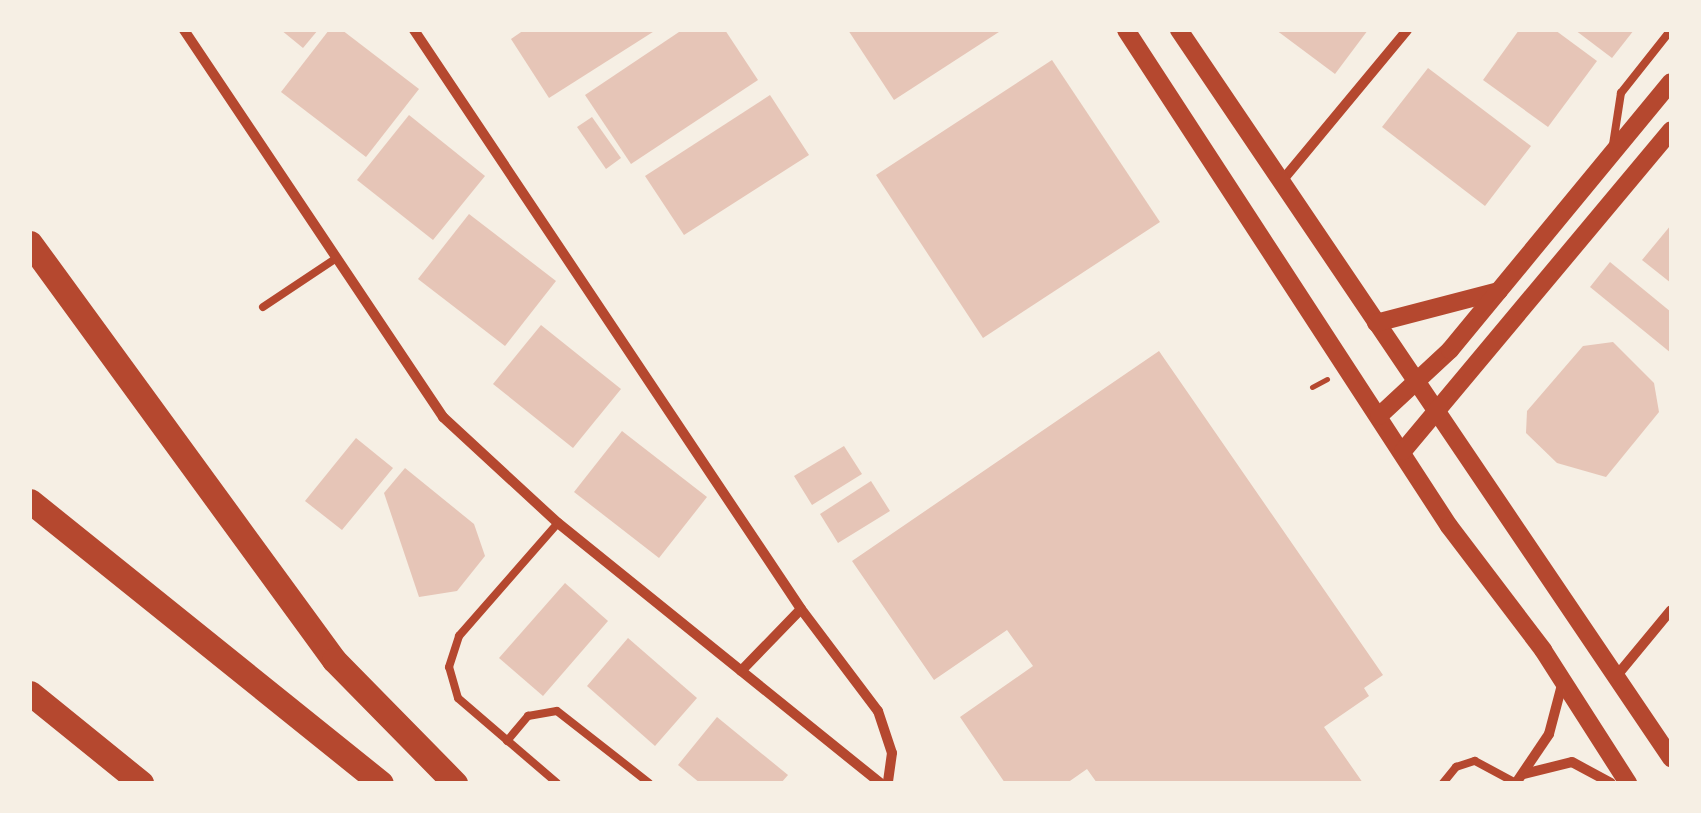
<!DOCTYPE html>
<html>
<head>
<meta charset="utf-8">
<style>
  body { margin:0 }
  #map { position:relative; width:1701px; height:813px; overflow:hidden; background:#f6efe4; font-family:"Alegreya Sans",sans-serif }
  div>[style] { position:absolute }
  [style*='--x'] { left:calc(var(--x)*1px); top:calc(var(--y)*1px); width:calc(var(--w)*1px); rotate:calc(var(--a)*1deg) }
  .building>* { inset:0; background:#e6c5b7 }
  .path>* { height:5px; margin:-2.5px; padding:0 2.5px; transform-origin:2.5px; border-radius:2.5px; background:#b5482f }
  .service>* { height:8px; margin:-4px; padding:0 4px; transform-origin:4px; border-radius:4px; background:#b5482f }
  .minor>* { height:10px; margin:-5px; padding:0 5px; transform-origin:5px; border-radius:5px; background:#b5482f }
  .tertiary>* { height:18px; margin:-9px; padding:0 9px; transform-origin:9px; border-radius:9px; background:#b5482f }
  .primary>* { height:25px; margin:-12.5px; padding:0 12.5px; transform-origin:12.5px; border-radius:12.5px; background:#b5482f }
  span { translate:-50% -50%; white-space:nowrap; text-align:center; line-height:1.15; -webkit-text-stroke:10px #f6efe4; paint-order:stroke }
  .frame { position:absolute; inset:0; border:32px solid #f6efe4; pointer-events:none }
</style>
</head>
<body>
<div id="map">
  <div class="building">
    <i style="clip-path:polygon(281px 30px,318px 30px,303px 48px)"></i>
    <i style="clip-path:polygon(329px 30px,342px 30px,419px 89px,366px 157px,281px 92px)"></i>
    <i style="clip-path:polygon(524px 30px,656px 30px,549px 98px,511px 39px)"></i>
    <i style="clip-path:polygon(682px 30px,725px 30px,758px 80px,631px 164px,585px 95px)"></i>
    <i style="clip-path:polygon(848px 30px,1002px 30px,894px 100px)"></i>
    <i style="clip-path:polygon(1276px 30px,1368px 30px,1335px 74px)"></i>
    <i style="clip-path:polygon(1519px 30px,1555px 30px,1597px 61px,1548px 127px,1483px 80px)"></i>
    <i style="clip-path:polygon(1575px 30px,1634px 30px,1612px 58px)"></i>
    <i style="clip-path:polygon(1052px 60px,1160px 222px,983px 338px,876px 175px)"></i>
    <i style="clip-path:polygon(1428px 68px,1531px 146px,1485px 206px,1382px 127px)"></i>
    <i style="clip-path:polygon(770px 95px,809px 155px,684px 235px,645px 176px)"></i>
    <i style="clip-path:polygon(409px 115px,485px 176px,433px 240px,357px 180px)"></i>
    <i style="clip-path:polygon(592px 117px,621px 158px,606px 169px,577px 127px)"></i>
    <i style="clip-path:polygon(469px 214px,556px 281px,505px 346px,418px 279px)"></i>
    <i style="clip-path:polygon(1671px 225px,1671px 283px,1642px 260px)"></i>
    <i style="clip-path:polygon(1610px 262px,1671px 312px,1671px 353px,1590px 287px)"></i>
    <i style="clip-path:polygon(541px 325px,621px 389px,573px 448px,493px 384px)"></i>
    <i style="clip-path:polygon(1613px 342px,1654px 383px,1659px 412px,1606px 477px,1557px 463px,1526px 433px,1527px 411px,1583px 346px)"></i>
    <i style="clip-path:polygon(1159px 351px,1383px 675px,1364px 688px,1369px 696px,1324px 727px,1363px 783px,1097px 783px,1087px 769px,1067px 783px,1005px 783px,960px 717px,1033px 666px,1007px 630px,934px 680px,852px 561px)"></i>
    <i style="clip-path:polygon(622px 431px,707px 497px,659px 558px,574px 492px)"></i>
    <i style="clip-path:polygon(356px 438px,393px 468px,342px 530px,305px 501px)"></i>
    <i style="clip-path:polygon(844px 446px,862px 474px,812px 505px,794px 476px)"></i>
    <i style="clip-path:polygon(405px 468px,474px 524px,485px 556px,457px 591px,419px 597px,384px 493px)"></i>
    <i style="clip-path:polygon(871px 481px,890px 511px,838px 543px,820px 514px)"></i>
    <i style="clip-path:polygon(565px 583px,608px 621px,543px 696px,499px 658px)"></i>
    <i style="clip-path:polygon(628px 638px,697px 698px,655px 746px,587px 686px)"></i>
    <i style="clip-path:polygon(717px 717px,788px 775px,781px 783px,700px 783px,678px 765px)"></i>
  </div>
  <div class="path">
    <i style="--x:1312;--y:387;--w:17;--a:-28"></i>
  </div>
  <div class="service">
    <i style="--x:1612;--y:151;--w:59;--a:-81.2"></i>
    <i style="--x:1621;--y:93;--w:80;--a:-51.6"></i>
    <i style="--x:263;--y:307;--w:87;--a:-33.7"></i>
    <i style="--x:507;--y:741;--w:33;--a:-50"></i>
    <i style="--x:528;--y:716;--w:29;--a:-10"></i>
    <i style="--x:557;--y:711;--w:117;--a:38"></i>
    <i style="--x:557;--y:783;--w:130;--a:-139.4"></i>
    <i style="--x:458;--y:698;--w:32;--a:-106"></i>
    <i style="--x:449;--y:667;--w:33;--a:-72"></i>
    <i style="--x:459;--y:636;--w:150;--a:-48.8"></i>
    <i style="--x:1443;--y:783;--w:21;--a:-51"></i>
    <i style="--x:1456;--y:767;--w:20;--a:-18"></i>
    <i style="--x:1475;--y:761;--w:47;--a:28.2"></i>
  </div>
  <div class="minor">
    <i style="--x:184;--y:30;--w:466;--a:56.2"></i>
    <i style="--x:443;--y:417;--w:156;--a:42.7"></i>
    <i style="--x:558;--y:523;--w:414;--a:38.9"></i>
    <i style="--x:414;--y:30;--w:696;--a:56.24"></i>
    <i style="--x:801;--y:609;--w:128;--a:53"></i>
    <i style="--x:878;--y:711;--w:44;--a:71.6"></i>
    <i style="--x:892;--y:753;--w:30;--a:98"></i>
    <i style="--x:1281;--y:182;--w:197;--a:-50.3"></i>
    <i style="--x:741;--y:671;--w:86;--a:-45.9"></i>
    <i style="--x:1614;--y:679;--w:89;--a:-50.4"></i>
    <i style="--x:1524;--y:774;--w:49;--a:-14"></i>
    <i style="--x:1572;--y:762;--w:44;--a:28.3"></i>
    <i style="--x:1516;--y:783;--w:59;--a:-56"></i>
    <i style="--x:1549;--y:734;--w:55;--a:-75.2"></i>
  </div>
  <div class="tertiary">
    <i style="--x:1126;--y:30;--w:592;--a:56.93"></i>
    <i style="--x:1449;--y:526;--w:156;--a:52.8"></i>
    <i style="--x:1543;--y:650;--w:158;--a:57.4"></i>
    <i style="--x:1179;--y:30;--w:879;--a:55.95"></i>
    <i style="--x:1376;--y:323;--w:127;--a:-14.6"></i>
    <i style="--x:1379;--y:416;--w:97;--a:-42.9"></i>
    <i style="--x:1450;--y:350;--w:347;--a:-50.5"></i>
    <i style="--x:1403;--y:451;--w:418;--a:-50.1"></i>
  </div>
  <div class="primary">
    <i style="--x:30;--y:243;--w:516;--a:53.91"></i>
    <i style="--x:334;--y:660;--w:173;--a:45.5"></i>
    <i style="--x:30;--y:501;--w:450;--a:38.8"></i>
    <i style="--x:30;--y:693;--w:143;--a:39"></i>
  </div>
  <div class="frame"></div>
</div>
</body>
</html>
